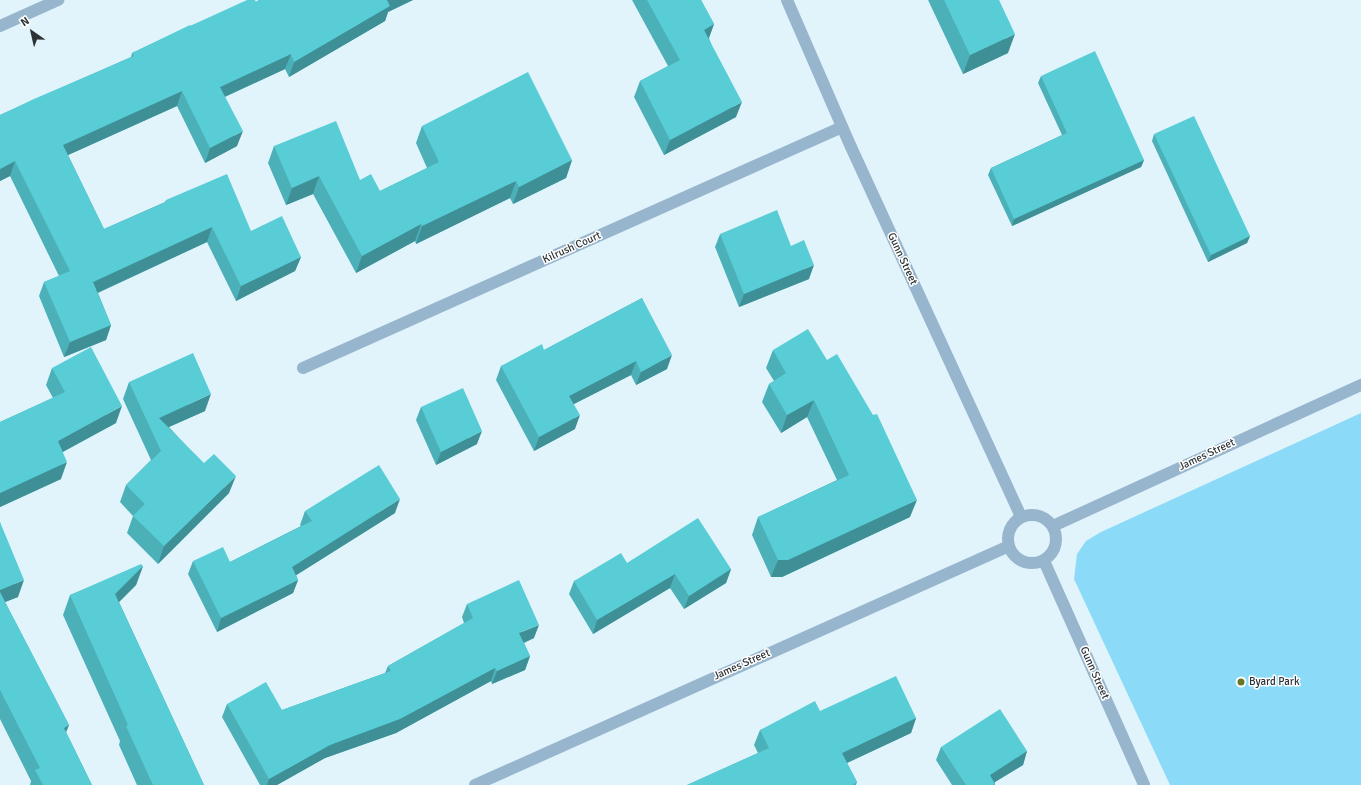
<!DOCTYPE html>
<html>
<head>
<meta charset="utf-8">
<style>
  body { margin:0 }
  #map { position:relative; width:1361px; height:785px; overflow:hidden; background:#e2f4fb; font-family:Signika,sans-serif }
  div>[style] { position:absolute }
  [style*='--x'] { left:calc(var(--x)*1px); top:calc(var(--y)*1px); width:calc(var(--w)*1px); rotate:calc(var(--a)*1deg) }
  .green>* { inset:0; background:#8bdbf8 }
  .minor>* { height:12px; margin:-6px; padding:0 6px; transform-origin:6px; border-radius:6px; background:#97b5cd }
  .minor>.ring { margin:-6px; padding:0; box-sizing:content-box; background:none; border:12px solid #97b5cd; border-radius:50% }
  .wall>* { inset:0; background:#4cb0b8 }
  .shaded-wall>* { inset:0; background:#3e9096 }
  .building>* { inset:0; background:#58cdd6 }
  .dots>* { width:11px; height:11px; translate:-50% -50%; box-sizing:border-box; border:2px solid #fff; border-radius:50% }
  span { translate:-50% -50%; white-space:nowrap; text-align:center; line-height:1.15; -webkit-text-stroke:3px #fff; paint-order:stroke }
  .street-label { font-size:11px; color:#2c3336 }
  .poi-label { font-size:11px; color:#2c3336 }
  .left { translate:0 -50%; text-align:left }
  .north { position:absolute; left:12px; top:12px; width:40px; height:40px; -webkit-text-stroke:3px #fff; paint-order:stroke; rotate:326deg; font-size:11px; font-weight:700; line-height:16px; text-align:center; color:#2c3336 }
  .north::after { content:''; display:block; margin:auto; width:14px; height:18px; background:#2c3336; clip-path:polygon(50% 0,100% 100%,50% 72%,0 100%) }
</style>
</head>
<body>
<div id="map">
  <div class="green">
    <i style="clip-path:polygon(1361px 413px,1361px 785px,1170px 785px,1074px 579px,1077px 554px,1086px 541px,1101px 532px)"></i>
  </div>
  <div class="minor">
    <i style="--x:787;--y:0;--w:160;--a:66.5"></i>
    <i style="--x:851;--y:147;--w:407;--a:65.3"></i>
    <i style="--x:0;--y:26;--w:64;--a:-24.1"></i>
    <i style="--x:303;--y:368;--w:590;--a:-24.09"></i>
    <i class="ring" style="left:1008px;top:515px;width:36px;height:36px"></i>
    <i style="--x:1053;--y:526;--w:339;--a:-24.6"></i>
    <i style="--x:1044;--y:561;--w:245;--a:65.9"></i>
    <i style="--x:475;--y:785;--w:585;--a:-24.11"></i>
  </div>
  <div class="wall">
    <i style="clip-path:polygon(259px 0,413px 0,388px 12px,385px 21px,289px 77px,285px 69px,225px 97px,237px 146px,205px 163px,177px 106px,68px 155px,104px 229px,165px 202px,166px 200px,251px 231px,301px 257px,295px 271px,236px 301px,207px 242px,98px 293px,111px 325px,106px 340px,64px 357px,39px 296px,44px 282px,59px 276px,10px 176px,0 181px,0 115px,131px 57px,132px 53px,190px 26px,256px 2px)"></i>
    <i style="clip-path:polygon(632px 0,701px 0,714px 24px,709px 38px,736px 117px,664px 155px,634px 97px,640px 81px,668px 66px)"></i>
    <i style="clip-path:polygon(928px 0,999px 0,1008px 53px,963px 74px)"></i>
    <i style="clip-path:polygon(1041px 76px,1144px 160px,1141px 167px,1012px 226px,988px 175px,991px 168px,1062px 135px,1038px 83px)"></i>
    <i style="clip-path:polygon(422px 126px,572px 160px,566px 178px,513px 204px,510px 198px,416px 244px,415px 241px,356px 273px,313px 194px,286px 205px,268px 163px,274px 146px,360px 180px,380px 191px,427px 168px,416px 143px)"></i>
    <i style="clip-path:polygon(1154px 134px,1250px 236px,1247px 243px,1208px 262px,1152px 141px)"></i>
    <i style="clip-path:polygon(720px 234px,791px 246px,809px 279px,739px 307px,715px 247px)"></i>
    <i style="clip-path:polygon(642px 298px,667px 369px,636px 385px,631px 375px,574px 404px,575px 429px,534px 451px,496px 380px,501px 366px,544px 350px)"></i>
    <i style="clip-path:polygon(773px 350px,910px 517px,782px 577px,771px 577px,752px 535px,758px 517px,837px 480px,807px 417px,781px 433px,762px 402px,769px 384px,774px 381px,766px 368px)"></i>
    <i style="clip-path:polygon(52px 368px,116px 423px,63px 452px,61px 479px,0 507px,0 422px,53px 398px,46px 385px)"></i>
    <i style="clip-path:polygon(129px 382px,205px 411px,169px 427px,229px 493px,158px 564px,127px 533px,133px 516px,120px 502px,126px 485px,151px 460px,123px 399px)"></i>
    <i style="clip-path:polygon(421px 407px,477px 444px,436px 465px,416px 420px)"></i>
    <i style="clip-path:polygon(305px 511px,395px 513px,296px 575px,298px 580px,293px 593px,217px 632px,188px 574px,193px 561px,230px 562px,301px 526px,300px 525px)"></i>
    <i style="clip-path:polygon(0 522px,18px 597px,5px 602px,69px 725px,66px 732px,92px 785px,30px 785px,31px 781px,0 719px)"></i>
    <i style="clip-path:polygon(627px 563px,731px 569px,726px 583px,684px 609px,670px 588px,593px 634px,569px 594px,574px 581px)"></i>
    <i style="clip-path:polygon(143px 566px,136px 585px,119px 602px,204px 785px,137px 785px,119px 745px,120px 741px,63px 615px,70px 595px)"></i>
    <i style="clip-path:polygon(467px 604px,534px 638px,524px 643px,530px 656px,525px 670px,492px 684px,491px 681px,396px 733px,325px 758px,277px 785px,260px 785px,222px 717px,227px 704px,282px 710px,385px 673px,388px 666px,464px 623px,462px 617px)"></i>
    <i style="clip-path:polygon(820px 711px,916px 718px,911px 733px,847px 763px,857px 782px,856px 785px,687px 785px,758px 753px,754px 745px,760px 730px)"></i>
    <i style="clip-path:polygon(941px 747px,1027px 751px,1023px 765px,995px 782px,995px 785px,952px 785px,936px 760px)"></i>
  </div>
  <div class="shaded-wall">
    <i style="clip-path:polygon(387px 0,413px 0,388px 12px,385px 21px,289px 77px,294px 62px)"></i>
    <i style="clip-path:polygon(714px 24px,708px 40px,704px 30px)"></i>
    <i style="clip-path:polygon(1015px 34px,1008px 53px,963px 74px,970px 55px)"></i>
    <i style="clip-path:polygon(291px 54px,285px 69px,215px 101px,220px 87px)"></i>
    <i style="clip-path:polygon(182px 91px,177px 106px,57px 160px,63px 145px)"></i>
    <i style="clip-path:polygon(742px 102px,736px 117px,664px 155px,670px 140px)"></i>
    <i style="clip-path:polygon(243px 131px,237px 146px,205px 163px,210px 148px)"></i>
    <i style="clip-path:polygon(572px 160px,566px 178px,513px 204px,519px 187px)"></i>
    <i style="clip-path:polygon(1144px 160px,1141px 167px,1012px 226px,1014px 219px)"></i>
    <i style="clip-path:polygon(15px 161px,10px 176px,0 181px,0 169px)"></i>
    <i style="clip-path:polygon(319px 176px,313px 194px,286px 205px,292px 188px)"></i>
    <i style="clip-path:polygon(516px 181px,510px 198px,416px 244px,422px 226px)"></i>
    <i style="clip-path:polygon(421px 224px,415px 241px,356px 273px,362px 256px)"></i>
    <i style="clip-path:polygon(212px 227px,207px 242px,88px 297px,93px 282px)"></i>
    <i style="clip-path:polygon(1250px 236px,1247px 243px,1208px 262px,1211px 255px)"></i>
    <i style="clip-path:polygon(301px 257px,295px 271px,236px 301px,241px 286px)"></i>
    <i style="clip-path:polygon(814px 265px,809px 279px,739px 307px,744px 294px)"></i>
    <i style="clip-path:polygon(111px 325px,106px 340px,64px 357px,70px 342px)"></i>
    <i style="clip-path:polygon(672px 355px,667px 369px,636px 385px,641px 372px)"></i>
    <i style="clip-path:polygon(636px 361px,631px 375px,564px 409px,569px 396px)"></i>
    <i style="clip-path:polygon(211px 394px,205px 411px,153px 434px,159px 418px)"></i>
    <i style="clip-path:polygon(814px 400px,807px 417px,781px 433px,787px 415px)"></i>
    <i style="clip-path:polygon(122px 406px,116px 423px,51px 458px,58px 441px)"></i>
    <i style="clip-path:polygon(580px 415px,575px 429px,534px 451px,539px 437px)"></i>
    <i style="clip-path:polygon(482px 431px,477px 444px,436px 465px,441px 452px)"></i>
    <i style="clip-path:polygon(67px 462px,61px 479px,0 507px,0 493px)"></i>
    <i style="clip-path:polygon(236px 476px,229px 493px,158px 564px,164px 546px)"></i>
    <i style="clip-path:polygon(400px 499px,395px 513px,287px 581px,292px 567px)"></i>
    <i style="clip-path:polygon(917px 500px,910px 517px,782px 577px,771px 577px,778px 560px)"></i>
    <i style="clip-path:polygon(143px 566px,136px 585px,108px 613px,115px 594px)"></i>
    <i style="clip-path:polygon(731px 569px,726px 583px,684px 609px,689px 596px)"></i>
    <i style="clip-path:polygon(675px 574px,670px 588px,593px 634px,597px 620px)"></i>
    <i style="clip-path:polygon(24px 580px,18px 597px,0 604px,0 590px)"></i>
    <i style="clip-path:polygon(298px 580px,293px 593px,217px 632px,221px 618px)"></i>
    <i style="clip-path:polygon(539px 625px,534px 638px,514px 647px,519px 633px)"></i>
    <i style="clip-path:polygon(530px 656px,525px 670px,492px 684px,497px 671px)"></i>
    <i style="clip-path:polygon(495px 668px,491px 681px,396px 733px,325px 758px,277px 785px,267px 785px,269px 779px,330px 745px)"></i>
    <i style="clip-path:polygon(916px 718px,911px 733px,836px 768px,842px 753px)"></i>
    <i style="clip-path:polygon(69px 725px,62px 742px,64px 728px)"></i>
    <i style="clip-path:polygon(1027px 751px,1023px 765px,990px 785px,990px 775px)"></i>
  </div>
  <div class="building">
    <i style="clip-path:polygon(247px 0,255px 0,256px 2px,259px 0,387px 0,390px 6px,294px 62px,291px 54px,220px 87px,243px 131px,210px 148px,182px 91px,63px 145px,104px 229px,166px 202px,166px 200px,227px 174px,251px 231px,282px 216px,301px 257px,241px 286px,212px 227px,93px 282px,111px 325px,70px 342px,44px 282px,70px 271px,15px 161px,0 169px,0 115px,34px 99px,134px 56px,132px 53px,190px 25px,190px 26px)"></i>
    <i style="clip-path:polygon(647px 0,701px 0,714px 24px,704px 30px,742px 102px,670px 140px,640px 81px,680px 60px)"></i>
    <i style="clip-path:polygon(944px 0,999px 0,1015px 34px,970px 55px)"></i>
    <i style="clip-path:polygon(1095px 51px,1144px 160px,1014px 219px,991px 168px,1067px 133px,1041px 76px)"></i>
    <i style="clip-path:polygon(528px 72px,572px 160px,519px 187px,516px 181px,422px 226px,421px 224px,362px 256px,319px 176px,292px 188px,274px 146px,336px 121px,360px 180px,371px 174px,380px 191px,439px 162px,422px 126px)"></i>
    <i style="clip-path:polygon(1194px 116px,1250px 236px,1211px 255px,1154px 134px)"></i>
    <i style="clip-path:polygon(777px 210px,791px 246px,804px 240px,814px 265px,744px 294px,720px 234px)"></i>
    <i style="clip-path:polygon(642px 298px,672px 355px,641px 372px,636px 361px,569px 396px,580px 415px,539px 437px,501px 366px,542px 344px,544px 350px)"></i>
    <i style="clip-path:polygon(808px 329px,827px 360px,837px 354px,873px 415px,877px 414px,917px 500px,788px 560px,778px 560px,758px 517px,849px 475px,814px 400px,787px 415px,769px 384px,786px 373px,773px 350px)"></i>
    <i style="clip-path:polygon(91px 347px,122px 406px,58px 441px,67px 462px,0 493px,0 422px,65px 392px,52px 368px)"></i>
    <i style="clip-path:polygon(193px 353px,211px 394px,159px 418px,204px 463px,214px 454px,236px 476px,164px 546px,133px 516px,145px 504px,126px 485px,161px 451px,129px 382px)"></i>
    <i style="clip-path:polygon(463px 388px,482px 431px,441px 452px,421px 407px)"></i>
    <i style="clip-path:polygon(379px 465px,400px 499px,292px 567px,298px 580px,221px 618px,193px 561px,223px 547px,230px 562px,312px 521px,305px 511px)"></i>
    <i style="clip-path:polygon(698px 518px,731px 569px,689px 596px,675px 574px,597px 620px,574px 581px,621px 553px,627px 563px)"></i>
    <i style="clip-path:polygon(0 522px,24px 580px,0 590px)"></i>
    <i style="clip-path:polygon(141px 564px,143px 566px,115px 594px,204px 785px,153px 785px,126px 726px,128px 725px,70px 595px)"></i>
    <i style="clip-path:polygon(519px 580px,539px 625px,519px 633px,530px 656px,497px 671px,495px 668px,400px 719px,330px 745px,269px 779px,227px 704px,266px 682px,282px 710px,391px 671px,388px 666px,473px 618px,467px 604px)"></i>
    <i style="clip-path:polygon(0 592px,69px 725px,64px 728px,92px 785px,43px 785px,35px 770px,40px 768px,0 690px)"></i>
    <i style="clip-path:polygon(896px 676px,916px 718px,842px 753px,857px 782px,852px 785px,687px 785px,769px 748px,760px 730px,815px 701px,820px 711px)"></i>
    <i style="clip-path:polygon(1000px 709px,1027px 751px,990px 775px,995px 784px,993px 785px,966px 785px,941px 747px)"></i>
  </div>
  <div class="dots">
    <i style="left:1241px;top:682px;background:#647726"></i>
  </div>
  <div class="street-label">
    <span style="left:572px;top:248px;rotate:-24deg">Kilrush Court</span>
    <span style="left:902px;top:259px;rotate:65deg">Gunn Street</span>
    <span style="left:1207px;top:455px;rotate:-25deg">James Street</span>
    <span style="left:742px;top:665px;rotate:-24deg">James Street</span>
    <span style="left:1094px;top:673px;rotate:66deg">Gunn Street</span>
  </div>
  <div class="poi-label">
    <span class="left" style="left:1249px;top:682px">Byard Park</span>
  </div>
  <div class="north">N</div>
</div>
</body>
</html>
